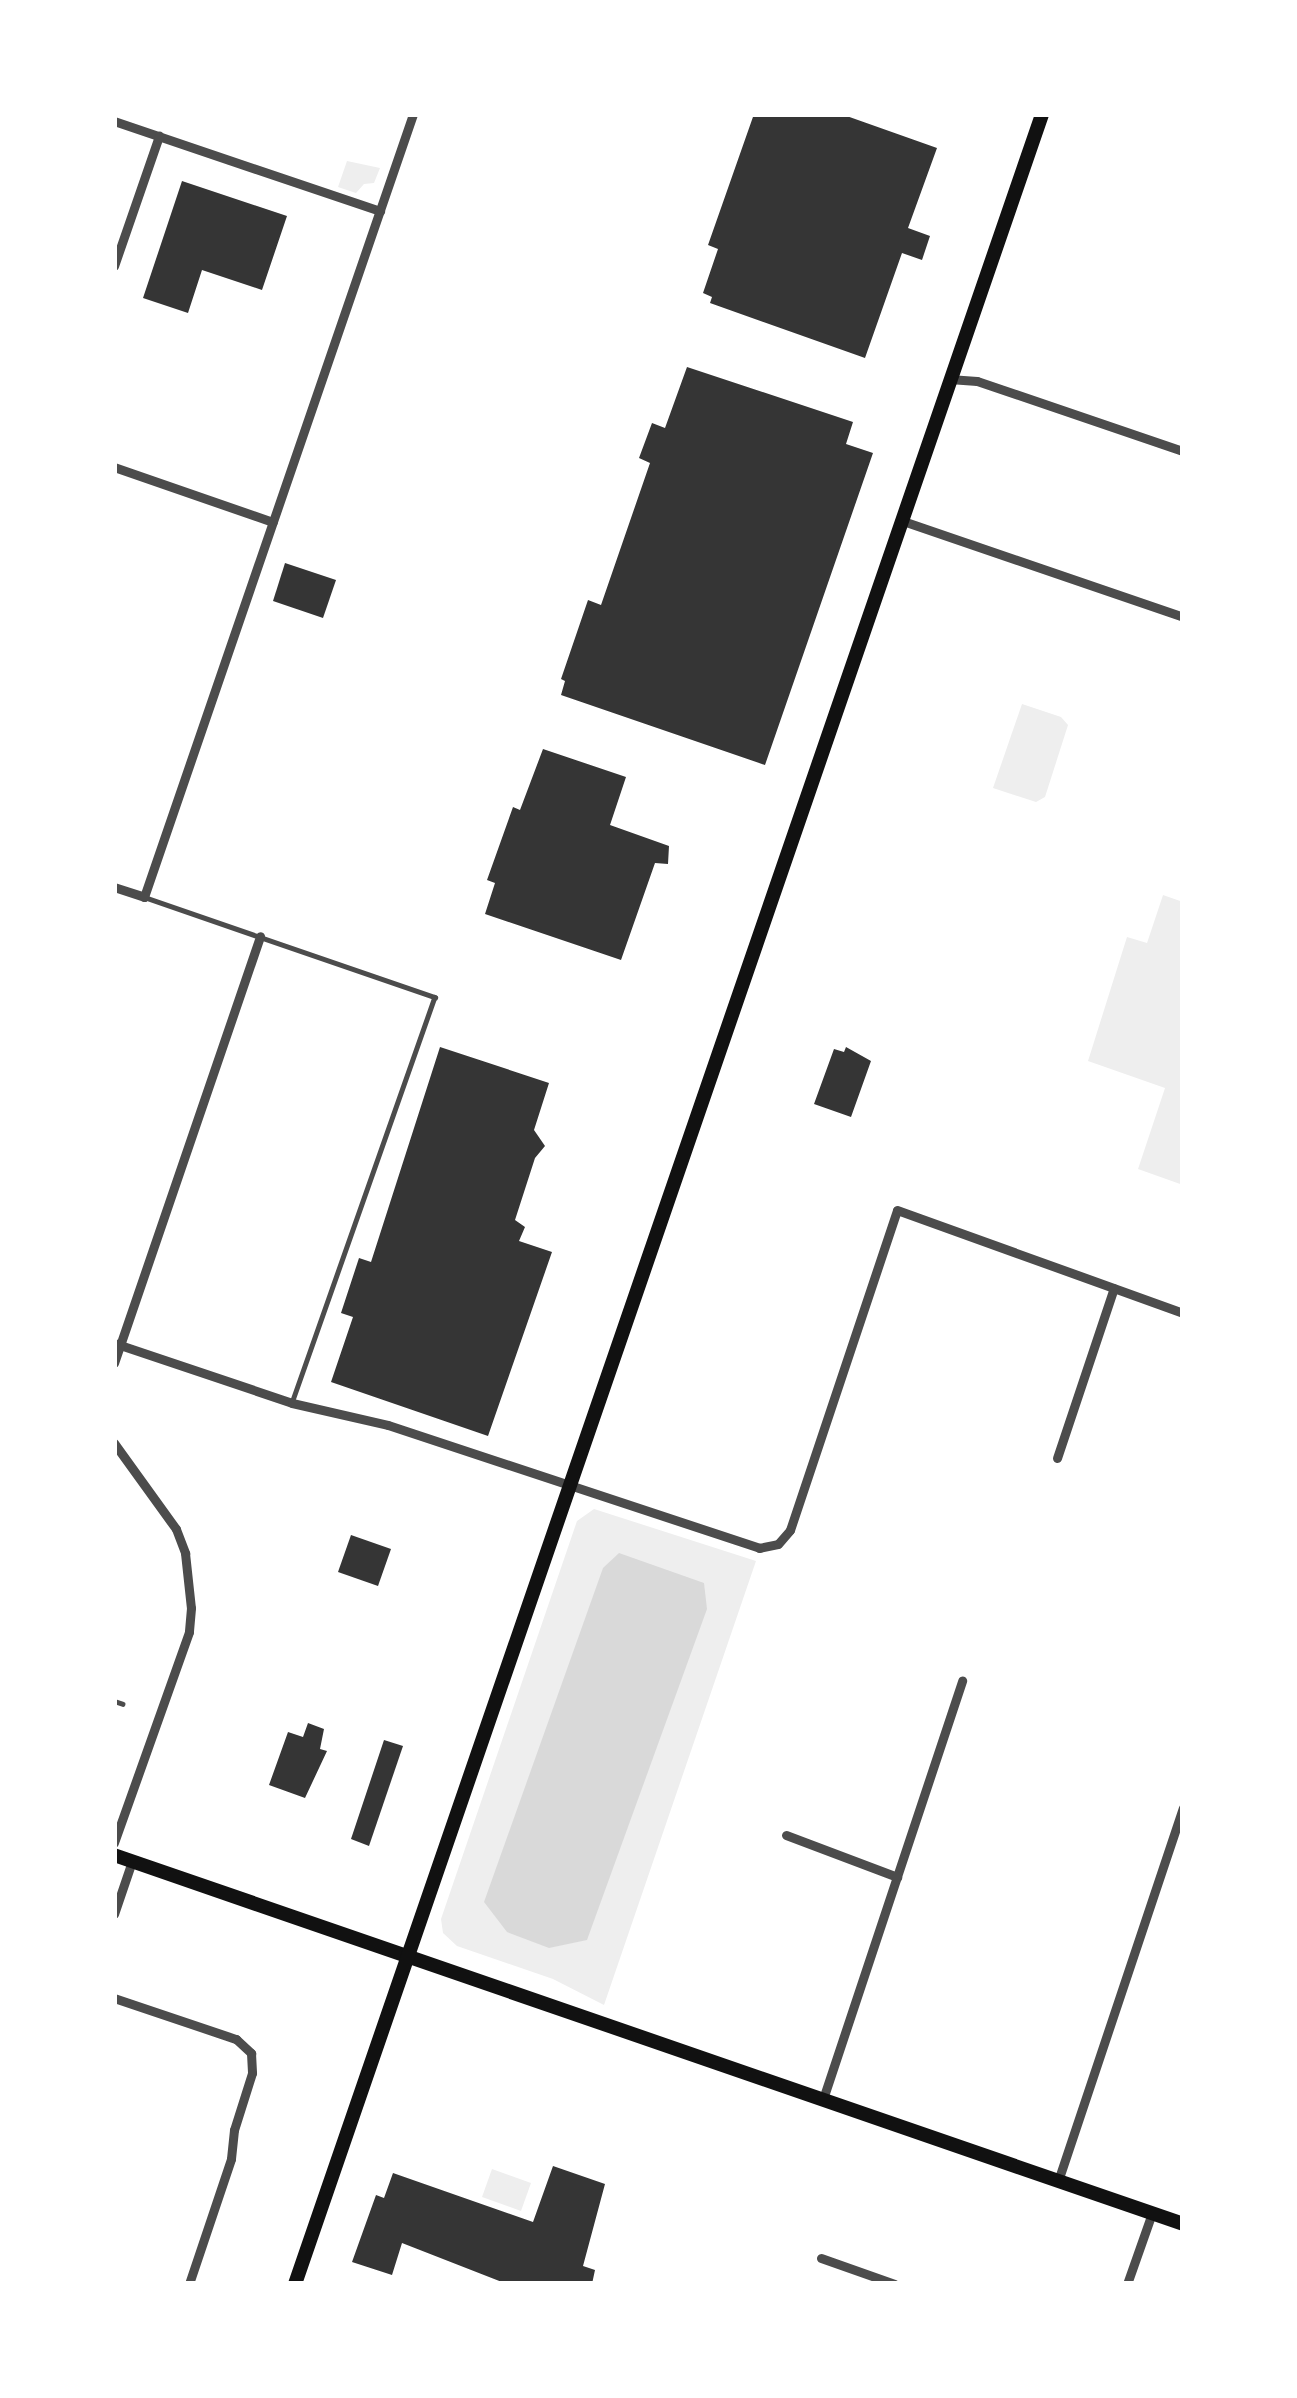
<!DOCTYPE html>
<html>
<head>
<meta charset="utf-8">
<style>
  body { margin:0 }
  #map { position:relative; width:1297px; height:2398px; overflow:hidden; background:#fff; font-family:"Roboto Condensed",sans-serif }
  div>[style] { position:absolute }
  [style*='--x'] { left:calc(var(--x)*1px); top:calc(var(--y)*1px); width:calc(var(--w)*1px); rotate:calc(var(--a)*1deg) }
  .green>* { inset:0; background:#eee }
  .water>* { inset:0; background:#d9d9d9 }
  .building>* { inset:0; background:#353535 }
  .service>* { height:4.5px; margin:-2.25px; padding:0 2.25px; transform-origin:2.25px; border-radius:2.25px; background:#4c4c4c }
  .minor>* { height:9px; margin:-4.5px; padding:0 4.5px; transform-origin:4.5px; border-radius:4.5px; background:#4c4c4c }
  .secondary>* { height:14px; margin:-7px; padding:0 7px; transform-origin:7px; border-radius:7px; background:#111 }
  span { translate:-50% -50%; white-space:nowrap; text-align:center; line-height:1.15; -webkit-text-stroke:9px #fff; paint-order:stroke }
  .frame { position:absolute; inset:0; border:117px solid #fff; pointer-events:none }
</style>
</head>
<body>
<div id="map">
  <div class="green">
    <i style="clip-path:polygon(347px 161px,380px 168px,374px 183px,364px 184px,356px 193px,338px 187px)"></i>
    <i style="clip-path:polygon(1022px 704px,1061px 717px,1068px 725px,1045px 797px,1036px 802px,993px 788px)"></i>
    <i style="clip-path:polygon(1163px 895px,1183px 902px,1183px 1185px,1138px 1169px,1165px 1088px,1088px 1061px,1127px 937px,1147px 943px)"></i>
    <i style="clip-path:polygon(594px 1509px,756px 1561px,604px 2005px,553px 1979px,457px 1946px,443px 1933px,441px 1919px,577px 1521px)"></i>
    <i style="clip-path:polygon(492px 2169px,531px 2183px,521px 2211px,482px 2197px)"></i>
  </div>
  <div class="water">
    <i style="clip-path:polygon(619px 1553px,704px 1583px,707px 1609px,587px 1940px,549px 1948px,507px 1932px,484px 1902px,603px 1568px)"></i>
  </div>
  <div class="building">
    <i style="clip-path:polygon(754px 114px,841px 114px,937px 148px,908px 228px,930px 236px,922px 260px,902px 253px,865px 358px,710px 303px,712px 297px,703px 293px,718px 249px,708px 245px)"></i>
    <i style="clip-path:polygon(182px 181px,287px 216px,262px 290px,202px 270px,188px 313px,143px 298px)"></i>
    <i style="clip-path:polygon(687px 367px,853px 422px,846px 444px,873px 453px,765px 765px,561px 695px,565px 681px,561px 679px,588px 600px,601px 605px,650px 463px,639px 458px,652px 423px,665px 428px)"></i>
    <i style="clip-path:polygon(285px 563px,336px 580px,323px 618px,273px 601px)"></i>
    <i style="clip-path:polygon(543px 749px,626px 777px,610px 825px,669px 846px,668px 864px,655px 863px,621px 960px,485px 914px,495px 883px,487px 880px,513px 807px,520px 810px)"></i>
    <i style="clip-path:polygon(440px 1047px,549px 1083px,534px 1130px,545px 1146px,535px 1158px,515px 1220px,525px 1227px,519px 1241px,552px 1252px,488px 1436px,331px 1382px,353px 1317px,341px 1313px,359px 1258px,371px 1262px)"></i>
    <i style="clip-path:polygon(846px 1047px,871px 1061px,851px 1117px,814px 1104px,834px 1049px,844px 1052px)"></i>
    <i style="clip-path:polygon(351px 1535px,391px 1549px,378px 1586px,338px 1572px)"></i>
    <i style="clip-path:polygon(308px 1723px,324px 1729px,320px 1749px,327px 1751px,305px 1798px,269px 1785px,288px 1732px,303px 1737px)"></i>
    <i style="clip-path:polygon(384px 1740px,403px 1746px,369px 1846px,351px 1839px)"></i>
    <i style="clip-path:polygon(553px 2166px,605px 2184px,583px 2266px,595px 2270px,592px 2284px,507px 2284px,402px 2243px,392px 2275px,352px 2262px,376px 2195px,384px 2198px,393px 2173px,533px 2222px)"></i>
  </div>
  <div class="service">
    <i style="--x:144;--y:897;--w:308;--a:19"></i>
    <i style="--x:435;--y:997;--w:430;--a:109.4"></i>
    <i style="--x:114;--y:1701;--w:9;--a:18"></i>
  </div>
  <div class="minor">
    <i style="--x:114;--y:121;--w:281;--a:18.7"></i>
    <i style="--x:114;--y:266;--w:138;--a:-70.9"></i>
    <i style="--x:949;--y:379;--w:28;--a:4"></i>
    <i style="--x:977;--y:381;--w:218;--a:18.8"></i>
    <i style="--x:114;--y:467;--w:168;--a:19.1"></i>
    <i style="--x:900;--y:520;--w:299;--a:18.9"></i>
    <i style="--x:114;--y:887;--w:32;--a:18"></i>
    <i style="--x:144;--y:897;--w:828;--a:-71.04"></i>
    <i style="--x:114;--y:1343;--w:188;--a:18.6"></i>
    <i style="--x:292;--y:1403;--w:98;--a:12.9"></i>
    <i style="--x:388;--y:1425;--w:391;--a:18.3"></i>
    <i style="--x:759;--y:1548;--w:19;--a:-12"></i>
    <i style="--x:778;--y:1544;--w:18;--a:-49"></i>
    <i style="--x:790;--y:1530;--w:337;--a:-71.5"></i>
    <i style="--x:897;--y:1210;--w:304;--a:19.8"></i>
    <i style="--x:114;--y:1363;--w:451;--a:-71.1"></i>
    <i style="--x:114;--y:1443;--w:106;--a:54.2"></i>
    <i style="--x:176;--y:1529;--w:26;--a:69"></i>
    <i style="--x:185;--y:1553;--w:55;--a:83.8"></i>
    <i style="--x:191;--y:1608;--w:24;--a:95"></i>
    <i style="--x:189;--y:1632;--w:224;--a:109.6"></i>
    <i style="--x:1057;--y:1458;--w:179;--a:-71.5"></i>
    <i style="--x:786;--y:1835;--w:119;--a:20.7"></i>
    <i style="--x:114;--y:1914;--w:56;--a:-71.2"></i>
    <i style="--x:114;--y:1998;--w:129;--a:18.6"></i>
    <i style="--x:236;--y:2039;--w:21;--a:43"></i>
    <i style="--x:251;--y:2053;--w:20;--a:87"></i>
    <i style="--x:252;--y:2073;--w:60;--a:107.5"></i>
    <i style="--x:234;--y:2130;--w:29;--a:96"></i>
    <i style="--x:231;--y:2159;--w:132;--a:108.6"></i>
    <i style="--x:823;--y:2099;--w:441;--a:-71.6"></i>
    <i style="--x:1058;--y:2181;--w:393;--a:-71.5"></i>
    <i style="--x:821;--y:2258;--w:78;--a:19.4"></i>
    <i style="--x:1127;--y:2284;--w:75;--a:-70.6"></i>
  </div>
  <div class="secondary">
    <i style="--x:114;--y:1855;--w:1131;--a:19.04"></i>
    <i style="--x:295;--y:2284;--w:2295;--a:-71"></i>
  </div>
  <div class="frame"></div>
</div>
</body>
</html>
